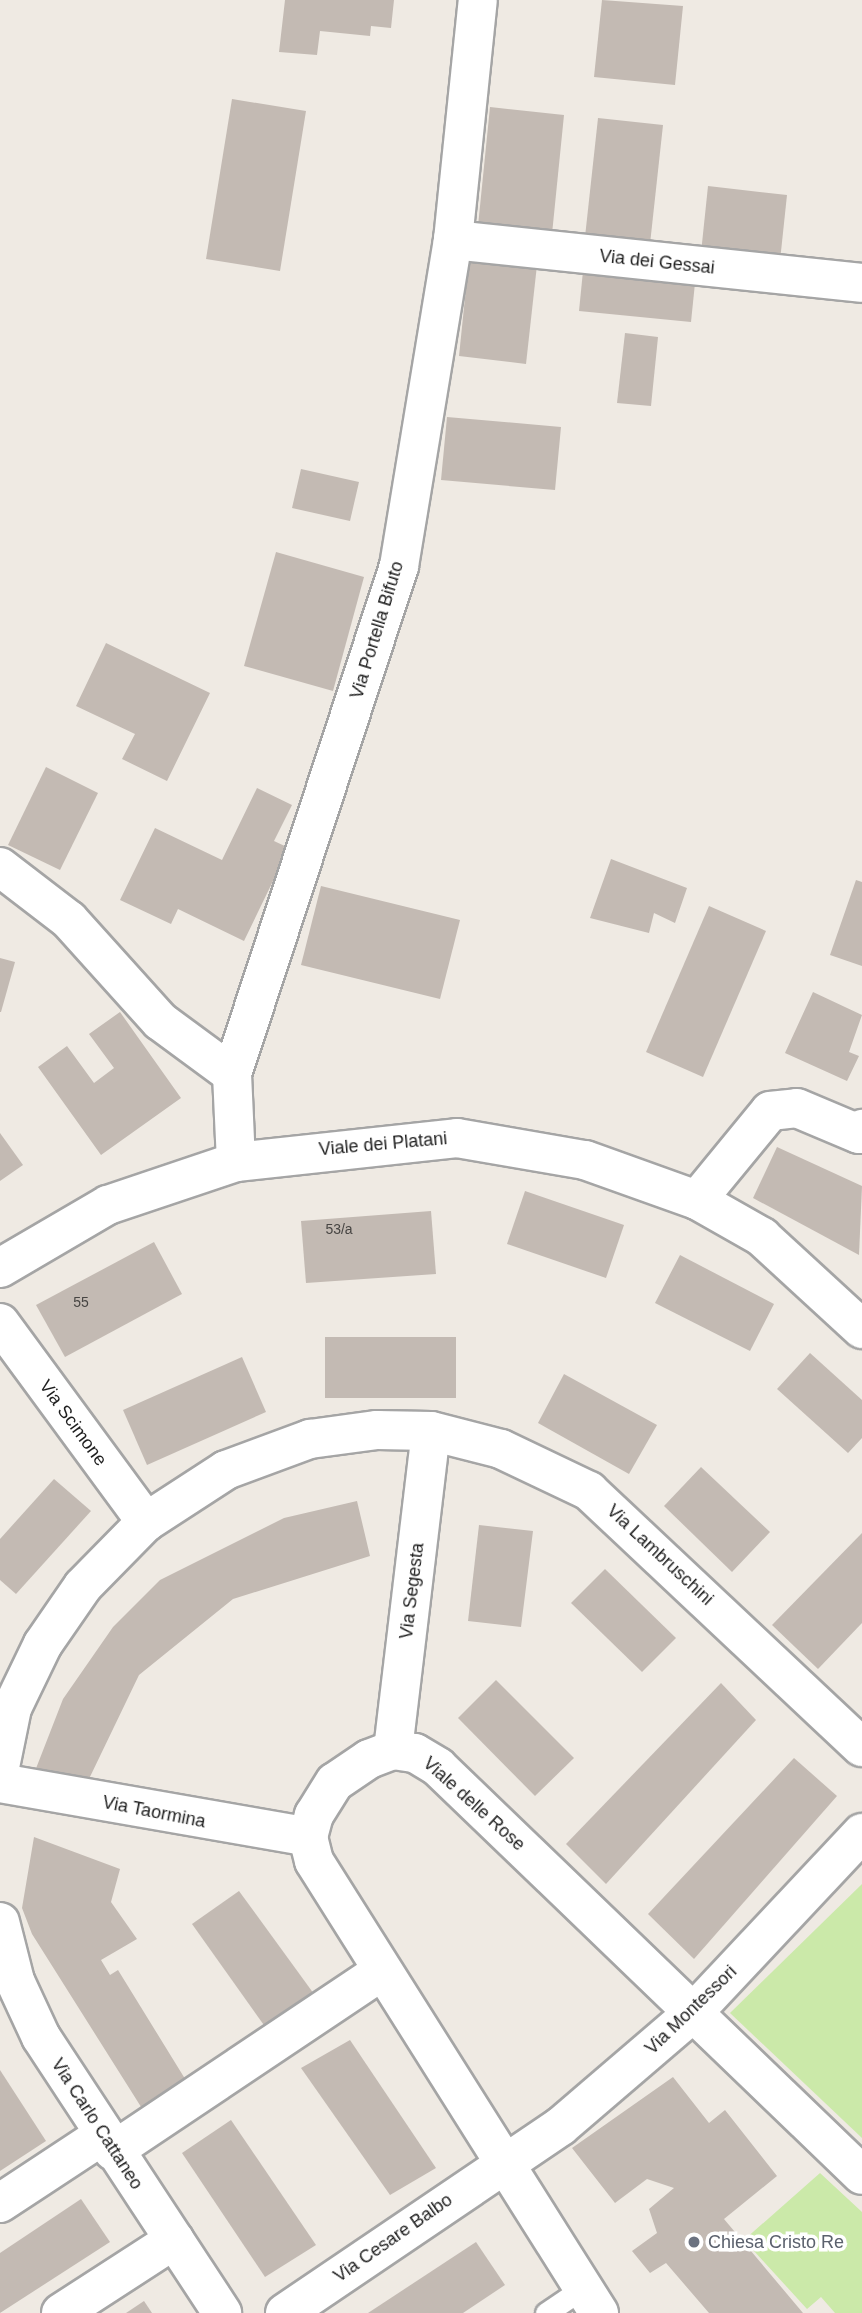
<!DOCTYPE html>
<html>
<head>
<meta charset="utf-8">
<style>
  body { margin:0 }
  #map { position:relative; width:862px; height:2313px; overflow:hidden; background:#efeae3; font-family:Helvetica,sans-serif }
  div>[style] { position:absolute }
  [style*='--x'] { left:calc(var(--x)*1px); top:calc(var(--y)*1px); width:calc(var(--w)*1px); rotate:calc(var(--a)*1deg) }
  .grass>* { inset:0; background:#cbe9a9 }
  .building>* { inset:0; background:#c3bab3 }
  .roads { filter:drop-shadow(2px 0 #a5a5a5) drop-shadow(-2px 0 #a5a5a5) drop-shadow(0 2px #a5a5a5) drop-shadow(0 -2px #a5a5a5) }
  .lane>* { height:21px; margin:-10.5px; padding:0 10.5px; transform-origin:10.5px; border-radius:10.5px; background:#fff }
  .street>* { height:38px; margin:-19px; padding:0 19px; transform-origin:19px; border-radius:19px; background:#fff }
  .dots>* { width:19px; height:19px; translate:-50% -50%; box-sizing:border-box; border:4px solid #fff; border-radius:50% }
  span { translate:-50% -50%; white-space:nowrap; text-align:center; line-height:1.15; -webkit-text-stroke:7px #fff; paint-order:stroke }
  .number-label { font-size:14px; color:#474543 }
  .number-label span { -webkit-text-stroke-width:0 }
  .street-label { font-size:18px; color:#1e1e1e }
  .worship-label { font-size:18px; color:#5b616d }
  .left { translate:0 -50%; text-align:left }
</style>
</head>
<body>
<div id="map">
  <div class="grass">
    <i style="clip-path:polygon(862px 1884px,862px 2138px,730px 2013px)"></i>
    <i style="clip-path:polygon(820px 2173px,862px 2212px,862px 2313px,835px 2313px,821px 2297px,807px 2309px,744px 2240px)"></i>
  </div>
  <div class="building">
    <i style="clip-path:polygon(285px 0,394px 0,391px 28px,371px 26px,370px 36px,320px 31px,317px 55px,279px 52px)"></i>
    <i style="clip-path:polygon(602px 0,683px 6px,675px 85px,594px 77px)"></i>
    <i style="clip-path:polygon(232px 99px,306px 111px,280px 271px,206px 259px)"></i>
    <i style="clip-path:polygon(490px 107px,564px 115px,552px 234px,478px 226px)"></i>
    <i style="clip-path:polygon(598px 118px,663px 125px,650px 244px,585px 237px)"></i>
    <i style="clip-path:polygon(708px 186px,787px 195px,780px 261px,701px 253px)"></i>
    <i style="clip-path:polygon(469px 259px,537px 265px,526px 364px,459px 356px)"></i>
    <i style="clip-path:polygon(583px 271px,695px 283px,691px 322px,579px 311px)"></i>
    <i style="clip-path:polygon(625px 333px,658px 337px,651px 406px,617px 403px)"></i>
    <i style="clip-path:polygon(447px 417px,561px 427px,555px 490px,441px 480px)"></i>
    <i style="clip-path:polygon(301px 469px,359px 482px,350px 521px,292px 508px)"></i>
    <i style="clip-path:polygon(276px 552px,364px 577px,333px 691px,244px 666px)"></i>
    <i style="clip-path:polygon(106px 643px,210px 693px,167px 781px,122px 759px,135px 734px,76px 706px)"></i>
    <i style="clip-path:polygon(46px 767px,98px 793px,60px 870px,8px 845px)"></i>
    <i style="clip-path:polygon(257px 788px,292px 805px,274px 841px,289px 848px,244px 941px,178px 909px,171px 924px,120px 900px,155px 828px,222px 860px)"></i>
    <i style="clip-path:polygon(611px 859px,687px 888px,675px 923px,654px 913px,649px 933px,590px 918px)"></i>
    <i style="clip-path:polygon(856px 880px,862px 882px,862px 966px,830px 955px)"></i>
    <i style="clip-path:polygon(321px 886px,460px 920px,440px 999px,301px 965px)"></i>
    <i style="clip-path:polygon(709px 906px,766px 931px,703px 1077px,646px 1052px)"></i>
    <i style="clip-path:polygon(0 958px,15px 962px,1px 1012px,0 1012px)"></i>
    <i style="clip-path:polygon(813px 992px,862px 1015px,849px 1052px,859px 1056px,847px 1081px,785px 1053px)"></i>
    <i style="clip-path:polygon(120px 1012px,181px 1098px,101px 1155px,38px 1067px,67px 1046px,94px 1083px,114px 1068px,89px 1034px)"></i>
    <i style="clip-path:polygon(0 1133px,23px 1165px,0 1181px)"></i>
    <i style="clip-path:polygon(777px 1147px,862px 1186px,859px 1255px,753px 1198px)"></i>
    <i style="clip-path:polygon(525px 1191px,624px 1225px,606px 1278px,507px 1244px)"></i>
    <i style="clip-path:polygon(431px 1211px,436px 1274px,306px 1283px,301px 1221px)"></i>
    <i style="clip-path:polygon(154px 1242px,182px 1294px,65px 1357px,36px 1305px)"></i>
    <i style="clip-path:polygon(680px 1255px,774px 1304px,750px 1351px,655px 1303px)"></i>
    <i style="clip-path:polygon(325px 1337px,456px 1337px,456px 1398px,325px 1398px)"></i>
    <i style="clip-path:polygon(810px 1353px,862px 1400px,862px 1438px,848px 1453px,777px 1389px)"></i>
    <i style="clip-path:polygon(242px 1357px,266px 1412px,147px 1465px,123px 1410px)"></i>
    <i style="clip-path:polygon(564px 1374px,657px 1425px,629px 1474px,538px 1423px)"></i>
    <i style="clip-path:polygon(701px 1467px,770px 1532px,732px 1572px,664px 1506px)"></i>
    <i style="clip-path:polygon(54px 1479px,91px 1511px,16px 1594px,0 1580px,0 1539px)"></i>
    <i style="clip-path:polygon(357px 1501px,370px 1556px,233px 1599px,139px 1675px,88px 1781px,35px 1771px,63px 1699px,113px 1627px,160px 1580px,284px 1518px)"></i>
    <i style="clip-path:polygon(479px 1525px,533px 1531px,521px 1627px,468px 1621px)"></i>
    <i style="clip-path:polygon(862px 1533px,862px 1623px,818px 1669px,772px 1625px)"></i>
    <i style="clip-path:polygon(605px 1569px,676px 1638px,642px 1672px,571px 1603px)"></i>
    <i style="clip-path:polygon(496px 1680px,574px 1758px,535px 1796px,458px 1718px)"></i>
    <i style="clip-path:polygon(721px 1683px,756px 1720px,606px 1884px,566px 1844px)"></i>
    <i style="clip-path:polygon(794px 1758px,837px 1796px,694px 1959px,648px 1914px)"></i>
    <i style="clip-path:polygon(34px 1837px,120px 1869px,111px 1902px,137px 1939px,101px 1960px,110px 1975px,118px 1970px,187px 2082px,143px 2110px,32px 1934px,22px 1908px)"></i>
    <i style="clip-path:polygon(239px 1891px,314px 1994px,266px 2028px,192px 1924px)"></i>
    <i style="clip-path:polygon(350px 2040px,436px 2168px,390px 2195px,301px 2068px)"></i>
    <i style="clip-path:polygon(0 2070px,46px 2141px,0 2171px)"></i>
    <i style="clip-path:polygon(673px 2077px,709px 2123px,725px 2110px,777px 2176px,724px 2219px,803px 2313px,709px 2313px,666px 2263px,650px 2273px,632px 2251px,657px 2233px,649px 2209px,674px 2188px,647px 2179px,615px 2203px,572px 2148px)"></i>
    <i style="clip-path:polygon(231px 2120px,316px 2245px,265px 2277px,182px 2153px)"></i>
    <i style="clip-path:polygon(81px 2199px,110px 2242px,0 2313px,0 2253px)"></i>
    <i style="clip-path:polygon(476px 2242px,505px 2285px,463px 2313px,368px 2313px)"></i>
    <i style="clip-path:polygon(144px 2301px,152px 2313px,126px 2313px)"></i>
  </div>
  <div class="roads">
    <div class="lane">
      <i style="--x:546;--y:2313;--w:45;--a:-34"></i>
    </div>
    <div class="street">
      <i style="--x:453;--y:240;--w:411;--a:6"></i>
      <i style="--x:0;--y:867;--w:87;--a:37.5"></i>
      <i style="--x:69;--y:920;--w:136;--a:48"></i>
      <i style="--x:160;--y:1021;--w:89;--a:36.4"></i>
      <i style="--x:236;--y:1162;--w:88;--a:-92.6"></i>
      <i style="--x:232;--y:1074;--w:535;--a:-71.8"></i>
      <i style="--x:399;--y:566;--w:330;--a:-80.6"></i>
      <i style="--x:453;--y:240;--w:241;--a:-84.1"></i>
      <i style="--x:697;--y:1200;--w:115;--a:-50.6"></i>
      <i style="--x:770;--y:1111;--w:27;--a:-6"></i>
      <i style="--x:797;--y:1108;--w:67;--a:22.8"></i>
      <i style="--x:859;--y:1134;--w:6;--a:-59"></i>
      <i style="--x:0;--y:1268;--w:125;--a:-30.3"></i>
      <i style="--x:108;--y:1205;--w:135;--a:-18.6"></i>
      <i style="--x:236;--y:1162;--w:222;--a:-6.2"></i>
      <i style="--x:457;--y:1138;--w:130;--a:9.8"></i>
      <i style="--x:585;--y:1160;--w:119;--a:19.7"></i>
      <i style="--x:697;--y:1200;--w:75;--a:29.6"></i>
      <i style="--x:762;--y:1237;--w:136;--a:42.6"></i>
      <i style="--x:0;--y:1323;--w:247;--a:53.7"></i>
      <i style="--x:393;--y:1750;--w:321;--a:-83.2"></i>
      <i style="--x:0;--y:1767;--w:60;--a:-78.5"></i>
      <i style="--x:12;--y:1708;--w:71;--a:-64.2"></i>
      <i style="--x:43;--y:1644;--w:70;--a:-55.4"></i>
      <i style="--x:83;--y:1586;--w:90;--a:-45.5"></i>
      <i style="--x:146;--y:1522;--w:95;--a:-33"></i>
      <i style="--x:226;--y:1470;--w:90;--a:-20.3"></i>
      <i style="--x:310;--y:1439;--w:68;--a:-7.7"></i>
      <i style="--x:377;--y:1430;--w:54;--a:1.1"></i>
      <i style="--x:431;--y:1431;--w:72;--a:14.4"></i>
      <i style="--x:501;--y:1449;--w:98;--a:25.5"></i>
      <i style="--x:589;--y:1491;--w:374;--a:43.2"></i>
      <i style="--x:0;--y:1783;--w:313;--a:9.9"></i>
      <i style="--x:0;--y:1922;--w:61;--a:75.7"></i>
      <i style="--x:15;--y:1981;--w:62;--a:65.1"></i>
      <i style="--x:41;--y:2037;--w:330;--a:56.7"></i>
      <i style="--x:113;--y:2151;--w:324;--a:-33.8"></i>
      <i style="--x:0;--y:2203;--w:123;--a:-33.4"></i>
      <i style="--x:61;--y:2313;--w:135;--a:-32.9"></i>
      <i style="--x:285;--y:2313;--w:333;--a:-34.1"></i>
      <i style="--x:561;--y:2126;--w:174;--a:-40.6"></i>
      <i style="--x:693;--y:2013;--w:247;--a:-46.8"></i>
      <i style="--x:599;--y:2313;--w:534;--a:-122.23"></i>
      <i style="--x:314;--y:1861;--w:25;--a:-104"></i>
      <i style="--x:308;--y:1837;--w:23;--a:-75"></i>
      <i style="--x:314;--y:1815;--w:39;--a:-58"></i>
      <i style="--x:335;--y:1782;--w:41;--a:-34.1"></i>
      <i style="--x:369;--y:1759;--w:26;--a:-21"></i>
      <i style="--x:393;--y:1750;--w:22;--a:8"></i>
      <i style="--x:415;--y:1753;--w:27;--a:31"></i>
      <i style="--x:438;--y:1767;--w:588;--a:43.9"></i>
    </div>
  </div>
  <div class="dots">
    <i style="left:694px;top:2242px;background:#6b7280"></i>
  </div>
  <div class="number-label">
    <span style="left:339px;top:1229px">53/a</span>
    <span style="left:81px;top:1302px">55</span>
  </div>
  <div class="street-label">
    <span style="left:657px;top:262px;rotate:6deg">Via dei Gessai</span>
    <span style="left:377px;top:630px;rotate:-73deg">Via Portella Bifuto</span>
    <span style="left:383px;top:1144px;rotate:-5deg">Viale dei Platani</span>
    <span style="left:73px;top:1423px;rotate:54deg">Via Scimone</span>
    <span style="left:660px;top:1555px;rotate:43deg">Via Lambruschini</span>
    <span style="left:412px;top:1591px;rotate:-83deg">Via Segesta</span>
    <span style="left:474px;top:1804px;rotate:42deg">Viale delle Rose</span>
    <span style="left:154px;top:1812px;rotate:11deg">Via Taormina</span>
    <span style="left:691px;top:2010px;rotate:-44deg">Via Montessori</span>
    <span style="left:97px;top:2124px;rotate:57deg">Via Carlo Cattaneo</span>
    <span style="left:393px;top:2238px;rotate:-35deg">Via Cesare Balbo</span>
  </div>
  <div class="worship-label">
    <span class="left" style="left:708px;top:2242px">Chiesa Cristo Re</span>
  </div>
</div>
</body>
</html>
